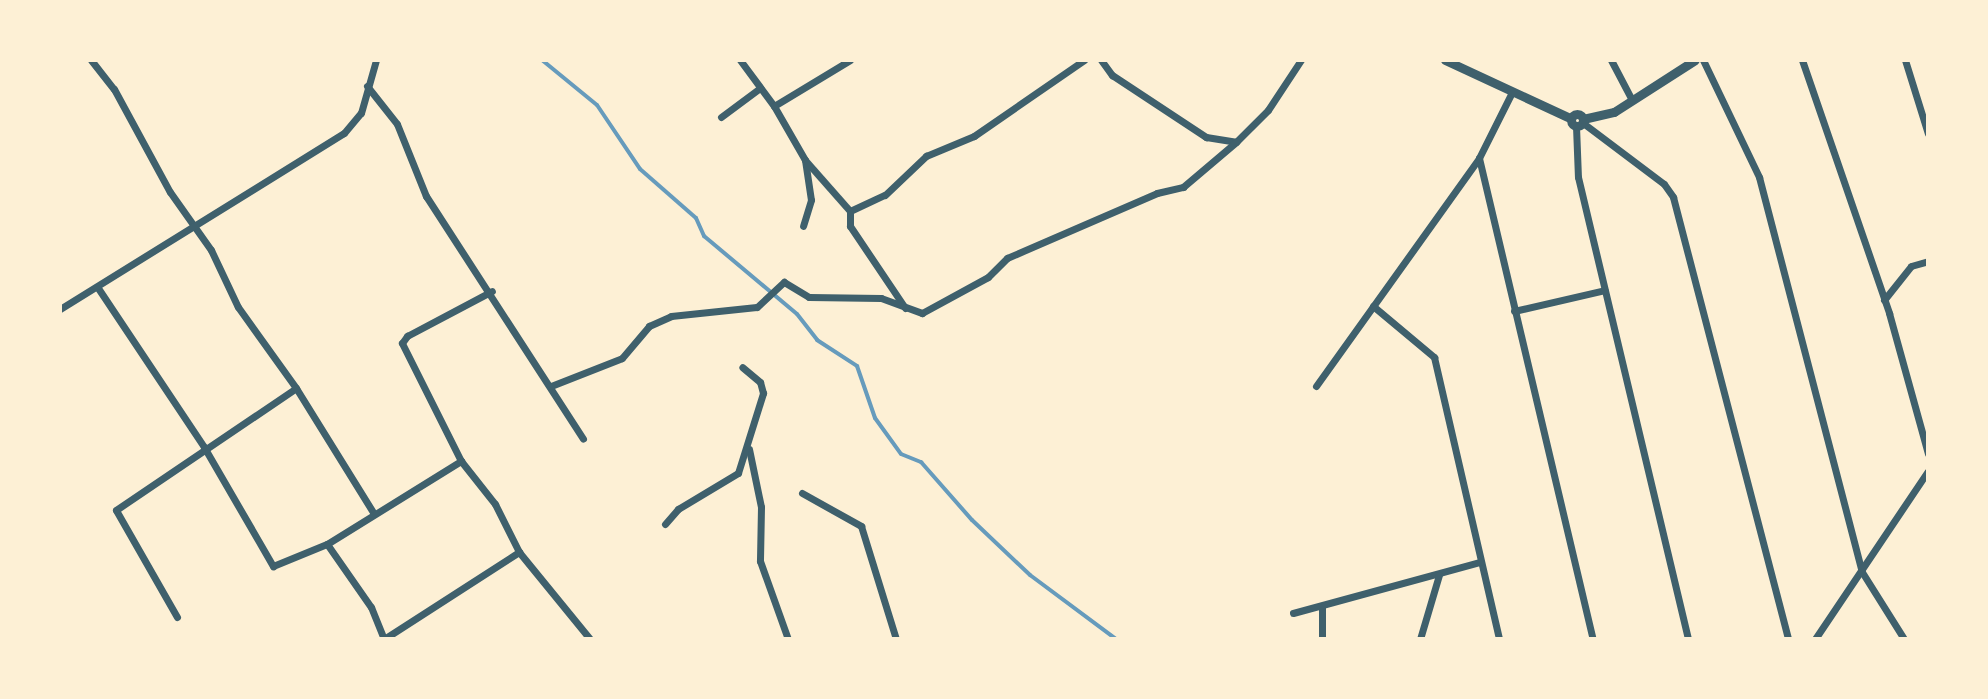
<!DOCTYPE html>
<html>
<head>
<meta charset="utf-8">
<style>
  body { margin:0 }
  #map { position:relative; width:1988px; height:699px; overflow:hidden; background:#fdf0d5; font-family:Helvetica,sans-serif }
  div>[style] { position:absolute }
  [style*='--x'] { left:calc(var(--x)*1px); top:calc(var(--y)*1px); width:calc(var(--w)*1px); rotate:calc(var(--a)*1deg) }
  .stream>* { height:4px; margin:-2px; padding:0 2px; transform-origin:2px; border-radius:2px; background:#669bbc }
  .minor>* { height:7px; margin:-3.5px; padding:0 3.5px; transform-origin:3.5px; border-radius:3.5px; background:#3f606c }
  .tertiary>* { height:9px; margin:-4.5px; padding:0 4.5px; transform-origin:4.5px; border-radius:4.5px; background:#3f606c }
  .tertiary>.ring { margin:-4.5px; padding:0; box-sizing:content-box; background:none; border:9px solid #3f606c; border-radius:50% }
  span { translate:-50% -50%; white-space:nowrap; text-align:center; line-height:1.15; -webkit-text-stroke:6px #fdf0d5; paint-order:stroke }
  .frame { position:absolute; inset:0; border:62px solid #fdf0d5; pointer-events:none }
</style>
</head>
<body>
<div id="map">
  <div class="stream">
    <i style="--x:542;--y:60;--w:71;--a:39.3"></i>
    <i style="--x:597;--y:105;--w:77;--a:56.1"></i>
    <i style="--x:640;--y:169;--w:74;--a:41.2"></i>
    <i style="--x:696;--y:218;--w:20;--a:66"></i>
    <i style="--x:704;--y:236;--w:121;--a:40"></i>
    <i style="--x:797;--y:314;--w:33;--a:52"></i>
    <i style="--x:817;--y:340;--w:48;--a:33"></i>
    <i style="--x:857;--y:366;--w:55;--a:70.9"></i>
    <i style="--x:875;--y:418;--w:44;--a:54.2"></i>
    <i style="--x:901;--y:454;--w:22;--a:22"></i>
    <i style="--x:921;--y:462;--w:77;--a:48.7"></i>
    <i style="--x:972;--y:520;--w:80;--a:43.5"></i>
    <i style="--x:1030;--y:575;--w:107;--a:36.7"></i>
  </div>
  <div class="minor">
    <i style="--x:91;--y:60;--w:37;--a:52"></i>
    <i style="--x:114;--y:89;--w:117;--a:61.5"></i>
    <i style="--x:170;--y:192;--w:71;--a:54.7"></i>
    <i style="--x:211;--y:250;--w:63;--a:64.7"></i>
    <i style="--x:238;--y:307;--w:100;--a:54.4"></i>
    <i style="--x:296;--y:388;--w:146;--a:58.2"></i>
    <i style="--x:740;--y:60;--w:57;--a:53.5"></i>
    <i style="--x:774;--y:106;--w:89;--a:-31.2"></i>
    <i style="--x:1101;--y:60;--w:19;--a:54"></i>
    <i style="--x:1112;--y:75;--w:113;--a:33.4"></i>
    <i style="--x:1206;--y:137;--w:30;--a:9"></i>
    <i style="--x:1236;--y:142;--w:45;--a:-45"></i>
    <i style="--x:1268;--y:110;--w:60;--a:-56.6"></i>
    <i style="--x:1611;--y:60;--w:45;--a:62.3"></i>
    <i style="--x:1703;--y:60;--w:130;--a:64.4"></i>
    <i style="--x:1759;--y:177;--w:408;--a:75.4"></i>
    <i style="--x:1862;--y:572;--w:79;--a:57.9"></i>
    <i style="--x:1802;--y:60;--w:268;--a:71"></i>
    <i style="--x:1889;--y:313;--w:146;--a:74.5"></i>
    <i style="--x:1905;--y:60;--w:77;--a:72.7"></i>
    <i style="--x:367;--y:86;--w:48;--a:51.7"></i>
    <i style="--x:397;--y:124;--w:78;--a:68.1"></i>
    <i style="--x:426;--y:196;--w:289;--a:57.1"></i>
    <i style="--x:774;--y:106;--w:62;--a:60.1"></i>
    <i style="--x:805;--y:160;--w:40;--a:81.5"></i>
    <i style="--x:811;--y:200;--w:27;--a:107"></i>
    <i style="--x:721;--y:117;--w:49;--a:-36.6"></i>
    <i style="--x:1583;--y:123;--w:101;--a:37"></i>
    <i style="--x:1664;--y:184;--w:16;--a:55"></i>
    <i style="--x:1673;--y:197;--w:457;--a:75.4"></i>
    <i style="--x:1576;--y:126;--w:51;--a:87.8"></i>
    <i style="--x:1578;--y:177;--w:475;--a:76.6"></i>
    <i style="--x:1479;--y:158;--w:494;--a:76.7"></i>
    <i style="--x:805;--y:160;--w:68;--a:48.6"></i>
    <i style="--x:850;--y:211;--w:38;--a:-25"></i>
    <i style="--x:885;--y:195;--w:57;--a:-43.6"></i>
    <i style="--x:926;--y:156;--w:52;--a:-22.6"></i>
    <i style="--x:974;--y:136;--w:134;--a:-34.6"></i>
    <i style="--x:850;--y:211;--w:15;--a:90"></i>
    <i style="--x:850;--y:226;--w:99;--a:56.1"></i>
    <i style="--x:98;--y:288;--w:191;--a:56.3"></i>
    <i style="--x:204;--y:447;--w:138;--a:59.9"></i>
    <i style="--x:273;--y:566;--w:58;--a:-22.2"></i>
    <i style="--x:327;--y:544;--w:158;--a:-31.8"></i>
    <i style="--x:461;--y:461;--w:55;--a:51.7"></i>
    <i style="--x:495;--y:504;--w:54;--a:63.4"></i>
    <i style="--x:519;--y:552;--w:112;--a:50.8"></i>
    <i style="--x:1884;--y:300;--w:43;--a:-51.5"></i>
    <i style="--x:1911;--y:266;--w:18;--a:-16"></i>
    <i style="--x:1373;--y:306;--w:80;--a:39.9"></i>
    <i style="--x:1434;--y:357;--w:289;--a:77"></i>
    <i style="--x:60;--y:309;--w:334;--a:-31.8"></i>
    <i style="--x:344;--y:133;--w:26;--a:-50"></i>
    <i style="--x:361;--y:113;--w:55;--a:-74.2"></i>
    <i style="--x:1514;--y:311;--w:93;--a:-13"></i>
    <i style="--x:551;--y:386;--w:76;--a:-21.5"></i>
    <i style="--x:622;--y:358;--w:42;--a:-49.8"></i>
    <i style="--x:649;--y:326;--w:24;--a:-24"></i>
    <i style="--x:671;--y:316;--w:86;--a:-6"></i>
    <i style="--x:757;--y:307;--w:37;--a:-43"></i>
    <i style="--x:784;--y:282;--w:29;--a:31"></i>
    <i style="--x:809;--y:297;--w:72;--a:0.8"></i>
    <i style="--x:881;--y:298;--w:44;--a:20.1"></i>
    <i style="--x:922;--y:313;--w:75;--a:-28.6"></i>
    <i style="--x:988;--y:277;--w:27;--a:-45"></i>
    <i style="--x:1007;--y:258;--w:163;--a:-23.4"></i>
    <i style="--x:1157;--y:193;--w:27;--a:-13"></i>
    <i style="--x:1183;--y:187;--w:70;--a:-40.3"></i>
    <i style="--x:1316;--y:386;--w:280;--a:-54.4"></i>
    <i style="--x:1479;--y:158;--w:74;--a:-63.4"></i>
    <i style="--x:749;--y:449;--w:59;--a:78.3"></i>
    <i style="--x:761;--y:507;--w:54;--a:91.1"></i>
    <i style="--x:760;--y:561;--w:83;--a:70.3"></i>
    <i style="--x:461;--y:461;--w:132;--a:-116.6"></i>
    <i style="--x:402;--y:343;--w:9;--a:-54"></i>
    <i style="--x:407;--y:336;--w:96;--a:-27.9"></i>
    <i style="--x:802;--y:493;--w:68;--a:29.2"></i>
    <i style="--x:861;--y:526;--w:118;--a:72.8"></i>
    <i style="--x:665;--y:524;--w:20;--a:-49"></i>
    <i style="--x:678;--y:509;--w:70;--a:-31"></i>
    <i style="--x:738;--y:473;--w:84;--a:-72.6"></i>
    <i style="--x:763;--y:393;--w:11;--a:-105"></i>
    <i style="--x:760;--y:382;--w:23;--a:-140"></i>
    <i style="--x:327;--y:544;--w:77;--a:55.1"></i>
    <i style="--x:371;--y:607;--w:35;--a:68"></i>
    <i style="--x:1322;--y:607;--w:32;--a:90"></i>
    <i style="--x:1293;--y:613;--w:194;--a:-15.3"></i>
    <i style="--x:177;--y:617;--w:123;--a:-119.7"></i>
    <i style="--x:116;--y:510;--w:217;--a:-34.1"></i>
    <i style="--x:384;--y:639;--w:161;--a:-32.8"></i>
    <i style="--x:1420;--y:639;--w:67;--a:-73.5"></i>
    <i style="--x:1815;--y:639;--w:202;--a:-56.1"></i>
  </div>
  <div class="tertiary">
    <i style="--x:1445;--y:60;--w:138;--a:24.9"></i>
    <i class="ring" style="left:1571px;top:114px;width:3px;height:3px"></i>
    <i style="--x:1583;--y:119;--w:32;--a:-13"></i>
    <i style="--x:1614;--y:112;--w:96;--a:-32.7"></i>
  </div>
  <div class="frame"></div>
</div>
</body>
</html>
